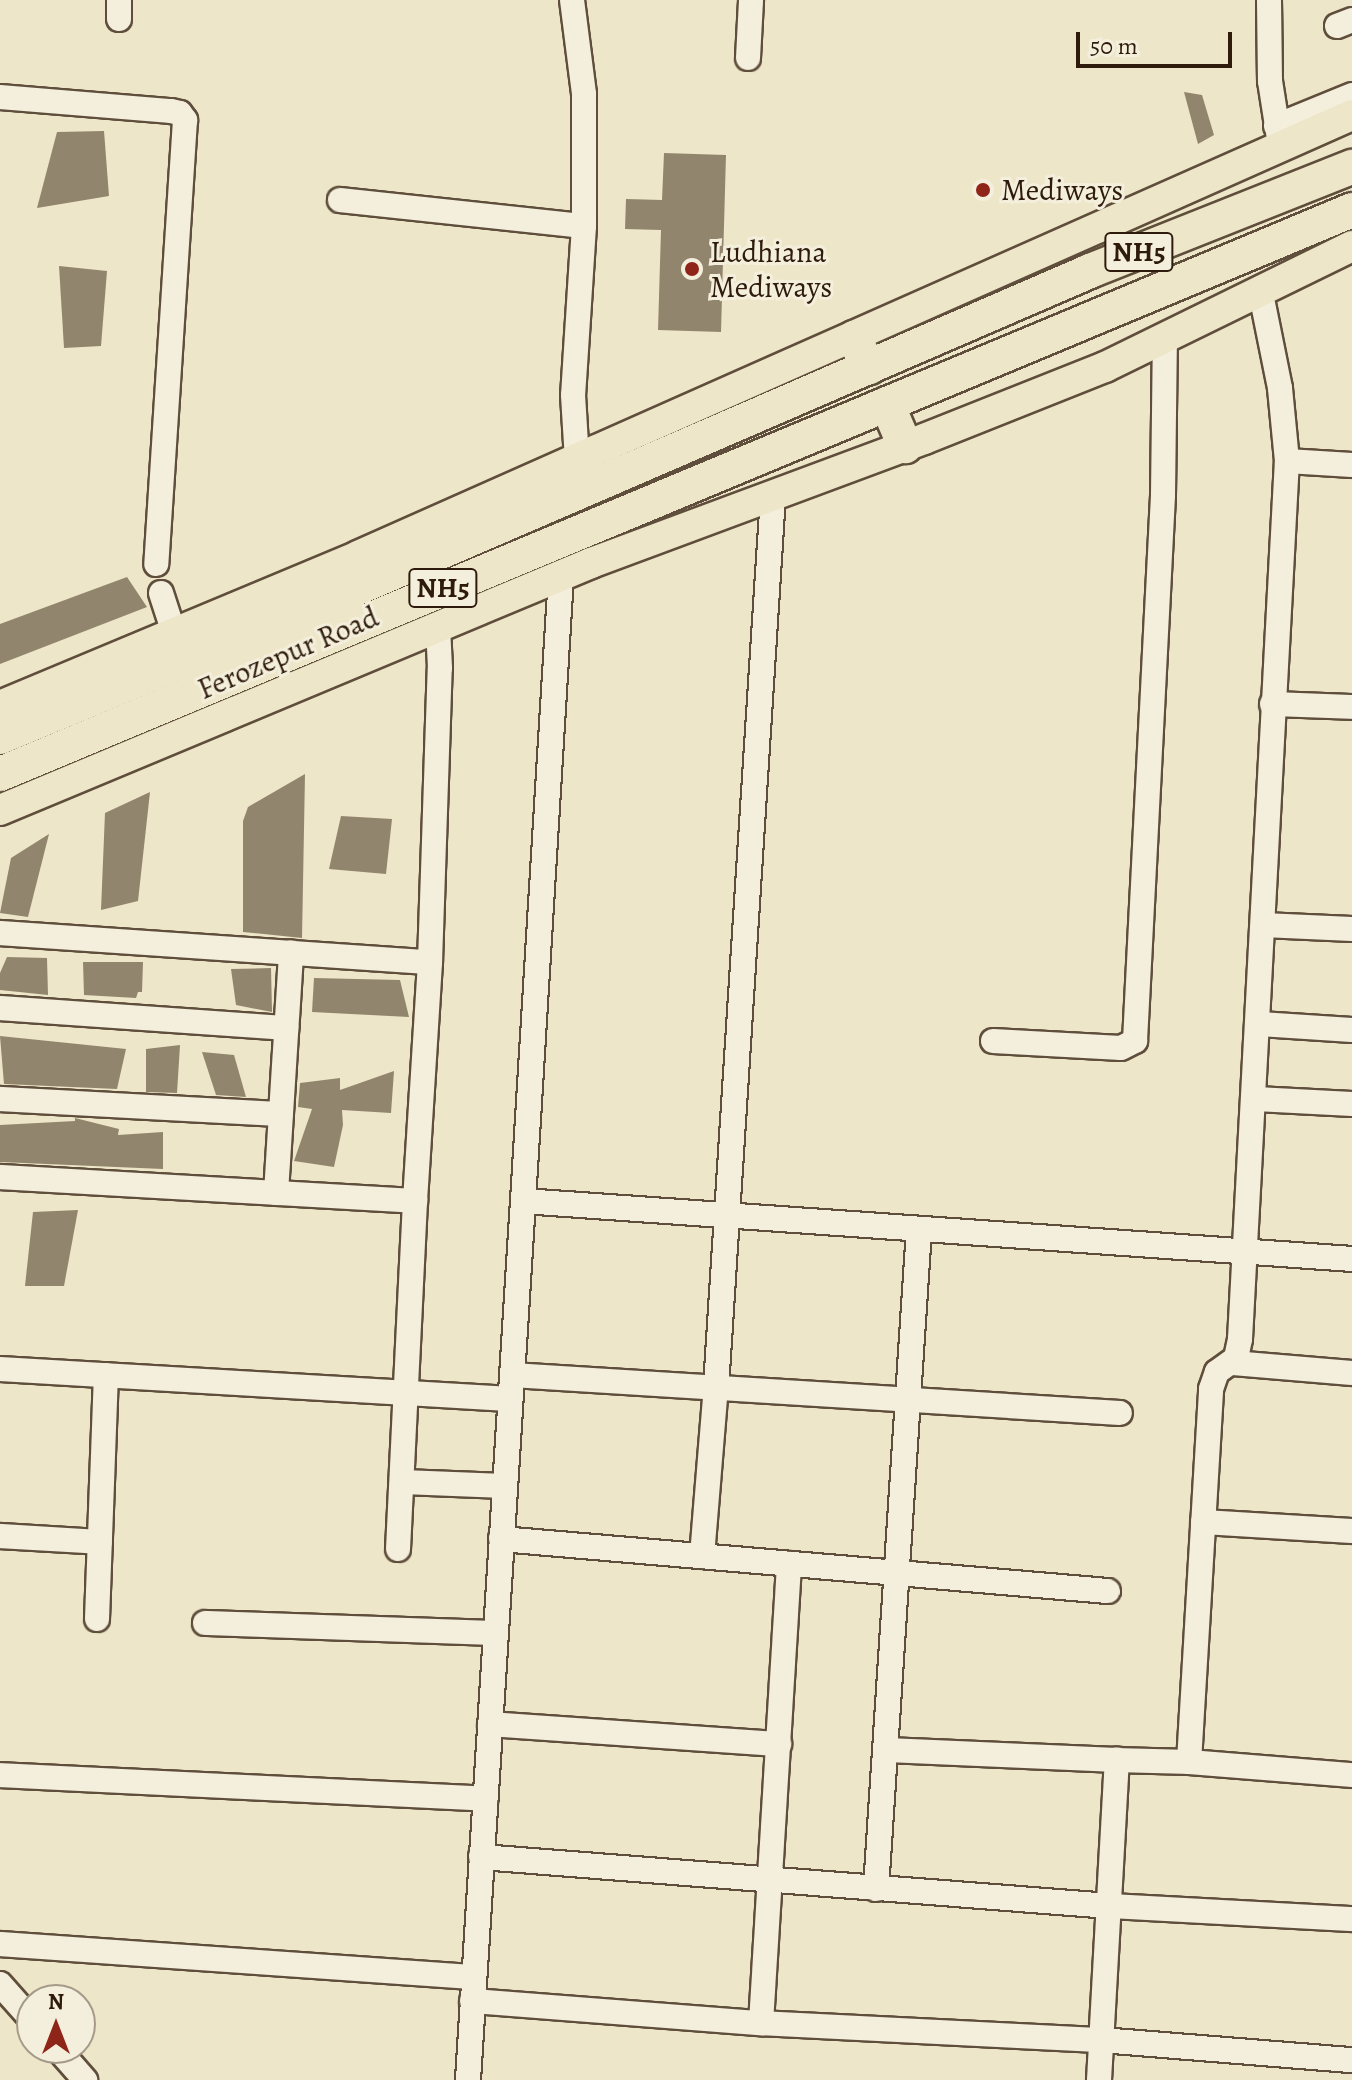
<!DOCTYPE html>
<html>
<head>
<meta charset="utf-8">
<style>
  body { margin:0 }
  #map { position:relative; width:1352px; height:2080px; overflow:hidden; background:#eee6c9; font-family:Alegreya,serif }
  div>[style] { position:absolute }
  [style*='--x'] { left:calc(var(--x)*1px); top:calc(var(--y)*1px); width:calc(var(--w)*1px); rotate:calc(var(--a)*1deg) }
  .building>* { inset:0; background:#92856e }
  .roads { filter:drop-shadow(2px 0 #5e4e3b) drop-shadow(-2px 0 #5e4e3b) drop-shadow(0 2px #5e4e3b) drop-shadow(0 -2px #5e4e3b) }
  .minor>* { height:24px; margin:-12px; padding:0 12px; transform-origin:12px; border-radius:12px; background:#f4efdc }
  .major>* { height:30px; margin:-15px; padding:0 15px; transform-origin:15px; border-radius:15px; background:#eee6c9 }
  .highway>* { height:34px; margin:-17px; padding:0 17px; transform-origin:17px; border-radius:17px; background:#eee6c9 }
  .dots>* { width:22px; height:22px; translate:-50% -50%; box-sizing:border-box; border:4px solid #f4efdc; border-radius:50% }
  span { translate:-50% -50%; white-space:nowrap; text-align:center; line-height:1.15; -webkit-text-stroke:6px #f4efdc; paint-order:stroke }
  .shield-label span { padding:2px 6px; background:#f4efdc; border:2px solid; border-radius:6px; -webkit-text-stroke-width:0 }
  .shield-label { font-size:28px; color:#2e1b0c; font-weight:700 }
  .poi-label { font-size:30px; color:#2e1b0c }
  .left { translate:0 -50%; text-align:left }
  .street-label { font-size:30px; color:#2e1b0c }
  .north { position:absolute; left:16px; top:1984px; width:80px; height:80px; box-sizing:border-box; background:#f4efdc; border:2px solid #a59a89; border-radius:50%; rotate:0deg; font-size:22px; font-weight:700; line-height:32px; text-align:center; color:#2e1b0c }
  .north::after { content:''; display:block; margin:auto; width:28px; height:36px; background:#8f2418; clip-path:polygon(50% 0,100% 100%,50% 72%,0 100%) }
  .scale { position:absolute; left:1076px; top:32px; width:156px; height:36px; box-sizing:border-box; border:4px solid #2e1b0c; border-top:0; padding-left:10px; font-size:24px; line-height:28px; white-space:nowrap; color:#2e1b0c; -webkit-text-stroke:6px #f4efdc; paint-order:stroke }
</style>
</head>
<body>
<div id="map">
  <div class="building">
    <i style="clip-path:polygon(1184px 92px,1202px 95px,1214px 135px,1198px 144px)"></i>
    <i style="clip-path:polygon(104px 131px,109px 196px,37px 208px,57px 132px)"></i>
    <i style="clip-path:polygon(664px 153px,726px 155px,721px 332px,658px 330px,661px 230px,625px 229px,626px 199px,662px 200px)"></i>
    <i style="clip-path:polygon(59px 266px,107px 271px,101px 346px,64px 348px)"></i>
    <i style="clip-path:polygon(127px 577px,147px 607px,0 664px,0 624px)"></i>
    <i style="clip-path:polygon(305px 774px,302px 938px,243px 932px,243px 821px,248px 807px)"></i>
    <i style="clip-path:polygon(150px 792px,138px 901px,101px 910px,105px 813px)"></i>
    <i style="clip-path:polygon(341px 816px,392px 819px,386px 874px,329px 869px)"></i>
    <i style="clip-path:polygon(49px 834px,28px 917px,0 913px,11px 858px)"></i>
    <i style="clip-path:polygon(7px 957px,47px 958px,48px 995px,0 990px,0 973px)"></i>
    <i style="clip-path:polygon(83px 962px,143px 962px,142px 992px,138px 992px,136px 998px,84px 995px)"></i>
    <i style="clip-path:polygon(271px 968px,272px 1012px,236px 1005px,231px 969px)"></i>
    <i style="clip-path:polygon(314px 978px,400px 980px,409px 1017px,312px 1012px)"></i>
    <i style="clip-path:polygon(0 1036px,126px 1049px,117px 1089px,4px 1084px)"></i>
    <i style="clip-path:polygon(180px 1045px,177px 1093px,146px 1092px,146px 1049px)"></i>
    <i style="clip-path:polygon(202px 1052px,234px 1055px,246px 1097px,216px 1095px)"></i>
    <i style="clip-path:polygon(394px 1071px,391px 1113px,342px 1110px,343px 1125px,334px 1167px,294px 1161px,312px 1109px,298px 1107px,300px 1083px,340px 1078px,340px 1090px)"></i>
    <i style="clip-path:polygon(75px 1118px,119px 1129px,118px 1135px,163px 1132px,163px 1169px,0 1162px,0 1125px,75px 1121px)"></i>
    <i style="clip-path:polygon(78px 1210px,64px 1286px,25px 1286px,33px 1212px)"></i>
  </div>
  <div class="roads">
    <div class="minor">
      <i style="--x:572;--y:0;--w:95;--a:82.7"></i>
      <i style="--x:584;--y:94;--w:132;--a:90"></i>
      <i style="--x:584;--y:226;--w:169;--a:93.7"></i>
      <i style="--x:573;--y:395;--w:65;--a:86.5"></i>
      <i style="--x:1269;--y:0;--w:81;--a:89.3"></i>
      <i style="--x:1270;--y:81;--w:65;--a:81.1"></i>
      <i style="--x:119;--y:19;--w:19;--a:-90"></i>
      <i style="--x:1337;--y:26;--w:16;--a:-22"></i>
      <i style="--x:748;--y:58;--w:58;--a:-87"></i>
      <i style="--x:0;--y:97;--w:172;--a:4.7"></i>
      <i style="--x:171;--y:111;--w:9;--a:13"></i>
      <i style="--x:180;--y:113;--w:9;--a:54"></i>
      <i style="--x:185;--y:120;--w:445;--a:93.7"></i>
      <i style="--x:1276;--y:126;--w:82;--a:-22.2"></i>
      <i style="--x:340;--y:200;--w:245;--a:6.1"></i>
      <i style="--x:1287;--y:461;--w:65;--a:3.5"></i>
      <i style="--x:161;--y:593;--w:42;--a:72"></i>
      <i style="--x:1272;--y:704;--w:80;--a:2.1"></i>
      <i style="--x:1263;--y:925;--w:89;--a:2.6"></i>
      <i style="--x:0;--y:933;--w:431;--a:3.9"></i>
      <i style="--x:0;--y:1008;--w:287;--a:4"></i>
      <i style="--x:1260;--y:1024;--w:92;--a:3.7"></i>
      <i style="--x:993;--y:1041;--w:128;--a:3.1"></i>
      <i style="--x:1121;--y:1048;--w:16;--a:-27"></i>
      <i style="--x:1135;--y:1041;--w:547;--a:-87.06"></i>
      <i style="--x:1163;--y:495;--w:158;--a:-89.3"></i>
      <i style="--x:0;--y:1099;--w:281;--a:3.1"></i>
      <i style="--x:1256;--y:1099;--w:96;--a:3"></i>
      <i style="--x:0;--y:1177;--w:416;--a:3.3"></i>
      <i style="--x:415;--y:1201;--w:239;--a:-86.4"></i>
      <i style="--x:430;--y:962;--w:294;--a:-88.1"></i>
      <i style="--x:440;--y:668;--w:41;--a:-92.8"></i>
      <i style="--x:276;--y:1193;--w:241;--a:-86.4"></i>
      <i style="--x:523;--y:1201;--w:626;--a:-86.52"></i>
      <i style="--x:1233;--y:1363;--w:119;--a:4.8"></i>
      <i style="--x:0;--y:1369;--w:511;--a:3.37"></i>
      <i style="--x:512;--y:1375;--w:609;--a:3.58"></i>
      <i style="--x:402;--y:1482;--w:103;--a:2.2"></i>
      <i style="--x:1203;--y:1522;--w:149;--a:3.5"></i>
      <i style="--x:0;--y:1536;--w:100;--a:3.4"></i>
      <i style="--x:501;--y:1539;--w:609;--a:4.9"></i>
      <i style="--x:398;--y:1549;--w:348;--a:-87.2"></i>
      <i style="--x:702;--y:1556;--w:170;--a:-85.3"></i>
      <i style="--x:716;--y:1387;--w:894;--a:-86.34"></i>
      <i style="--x:97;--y:1619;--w:244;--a:-87.9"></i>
      <i style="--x:205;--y:1623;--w:291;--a:2"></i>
      <i style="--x:490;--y:1724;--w:290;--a:4"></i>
      <i style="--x:887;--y:1750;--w:230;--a:2.5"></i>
      <i style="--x:1189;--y:1762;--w:164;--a:4.6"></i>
      <i style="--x:0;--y:1775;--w:486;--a:2.8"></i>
      <i style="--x:481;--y:1857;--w:630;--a:4.46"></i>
      <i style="--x:1109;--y:1906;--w:243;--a:3.1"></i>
      <i style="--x:876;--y:1889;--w:661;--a:-86.27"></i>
      <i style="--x:0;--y:1944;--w:475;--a:4"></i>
      <i style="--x:0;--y:1984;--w:48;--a:48.4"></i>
      <i style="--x:472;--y:2001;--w:290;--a:4.4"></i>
      <i style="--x:761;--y:2023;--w:340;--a:2.9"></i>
      <i style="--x:1101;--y:2040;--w:252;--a:4.6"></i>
      <i style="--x:761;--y:2023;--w:460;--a:-86.5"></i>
      <i style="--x:57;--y:2048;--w:43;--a:48.8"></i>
      <i style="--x:468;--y:2080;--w:881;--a:-86.42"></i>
      <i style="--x:523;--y:1201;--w:831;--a:4"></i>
      <i style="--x:1099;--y:2080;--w:321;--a:-86.8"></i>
      <i style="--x:1117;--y:1760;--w:72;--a:1.6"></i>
      <i style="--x:1189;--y:1762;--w:374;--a:-86.6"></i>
      <i style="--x:1211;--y:1389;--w:18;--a:-71"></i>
      <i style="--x:1217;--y:1372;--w:24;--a:-36"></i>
      <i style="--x:1236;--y:1358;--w:19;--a:-78"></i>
      <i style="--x:1240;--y:1339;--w:879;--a:-86.94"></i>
      <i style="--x:1287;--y:461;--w:73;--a:-95.5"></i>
      <i style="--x:1280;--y:388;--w:101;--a:-101.4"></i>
    </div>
    <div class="major">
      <i style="--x:0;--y:706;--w:388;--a:-22.7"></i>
      <i style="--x:358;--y:556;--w:1087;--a:-23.93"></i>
      <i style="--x:0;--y:810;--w:641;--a:-22.68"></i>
      <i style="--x:591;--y:563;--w:355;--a:-20.4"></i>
      <i style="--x:924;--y:439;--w:195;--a:-21.7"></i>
      <i style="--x:1105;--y:367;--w:275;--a:-26.1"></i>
    </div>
    <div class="highway">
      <i style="--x:854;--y:338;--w:33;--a:63"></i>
      <i style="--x:887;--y:404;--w:46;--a:66.8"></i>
      <i style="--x:0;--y:737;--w:337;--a:-22.5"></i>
      <i style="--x:311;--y:608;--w:849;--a:-23.39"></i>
      <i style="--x:1090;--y:271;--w:282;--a:-21.7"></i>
      <i style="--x:0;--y:774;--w:1465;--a:-22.64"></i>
    </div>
  </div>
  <div class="dots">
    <i style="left:983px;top:190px;background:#8f2418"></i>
    <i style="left:692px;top:269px;background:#8f2418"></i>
  </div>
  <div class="shield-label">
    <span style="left:1139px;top:252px">NH5</span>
    <span style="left:443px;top:588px">NH5</span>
  </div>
  <div class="poi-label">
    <span class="left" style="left:1001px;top:190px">Mediways</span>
    <span class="left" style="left:710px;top:269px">Ludhiana<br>Mediways</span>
  </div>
  <div class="street-label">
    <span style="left:288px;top:653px;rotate:-23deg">Ferozepur Road</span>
  </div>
  <div class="north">N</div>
  <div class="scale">50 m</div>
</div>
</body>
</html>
